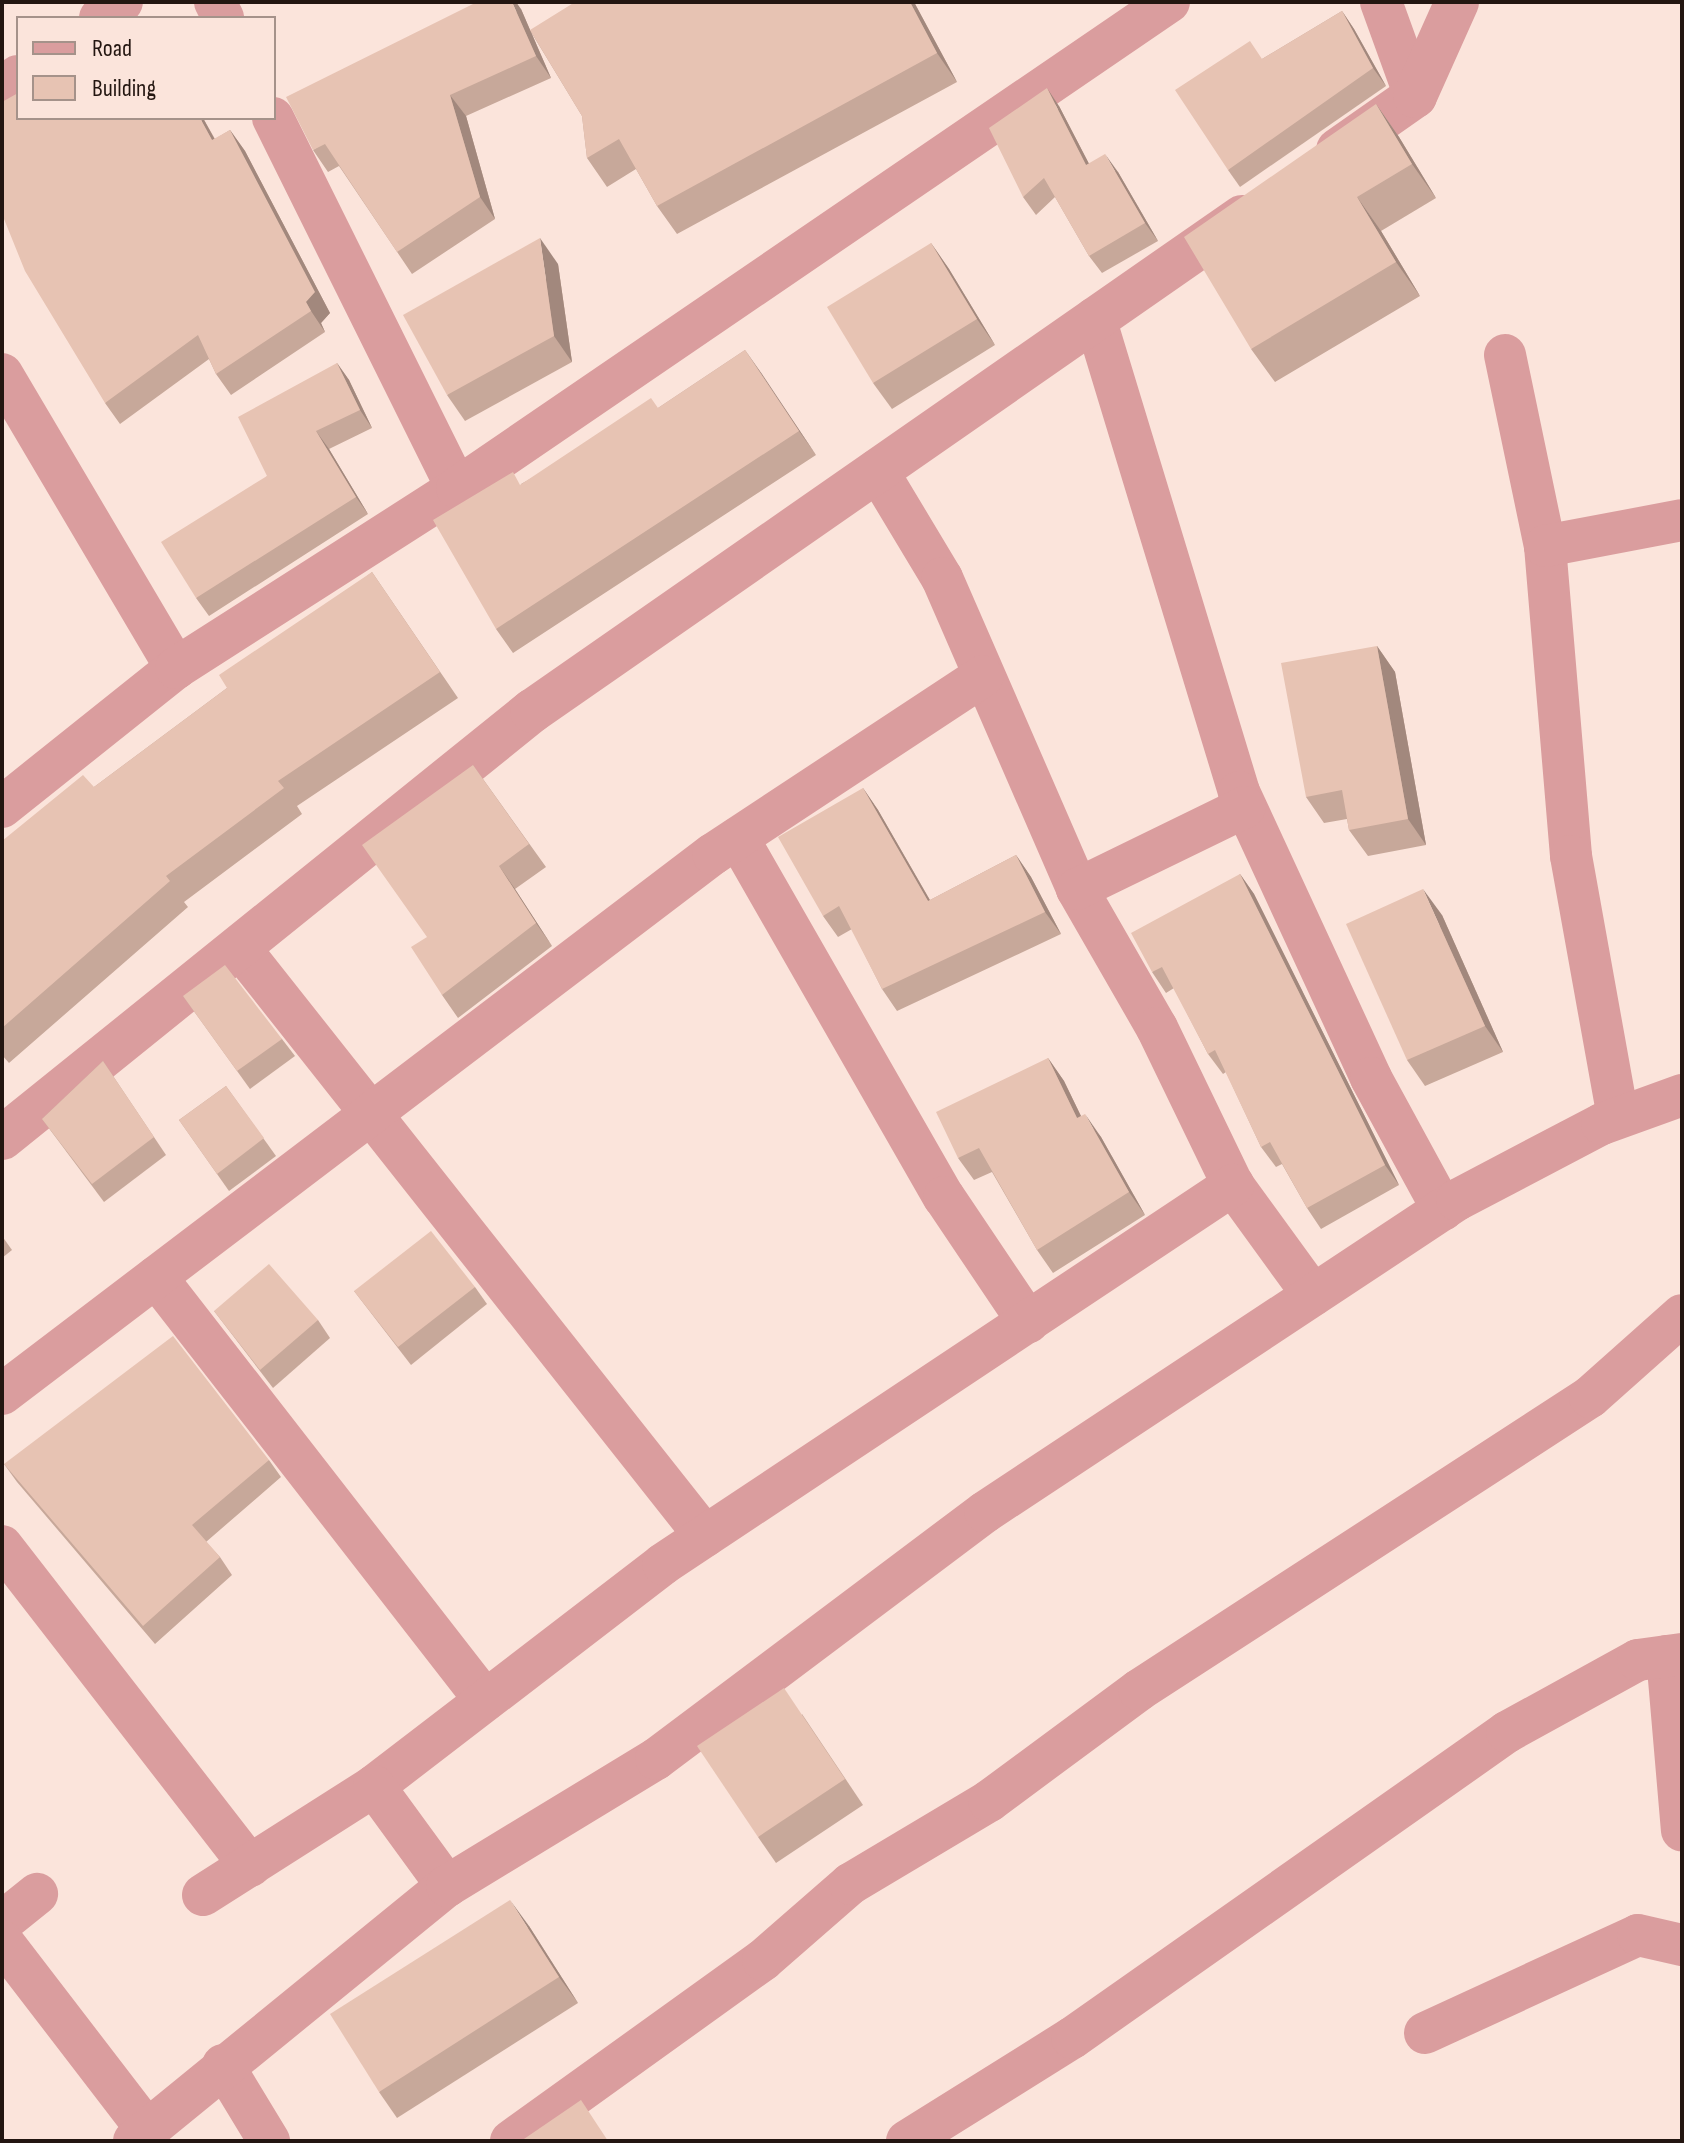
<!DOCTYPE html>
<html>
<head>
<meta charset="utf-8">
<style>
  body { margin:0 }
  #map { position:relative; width:1684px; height:2143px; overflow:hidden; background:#fbe4db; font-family:"Sofia Sans Condensed",sans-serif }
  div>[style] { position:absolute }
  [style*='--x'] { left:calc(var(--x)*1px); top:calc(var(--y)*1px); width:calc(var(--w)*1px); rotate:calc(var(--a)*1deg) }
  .minor>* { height:42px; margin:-21px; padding:0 21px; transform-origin:21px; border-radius:21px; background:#da9d9e }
  .tertiary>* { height:44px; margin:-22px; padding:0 22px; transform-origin:22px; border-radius:22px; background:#da9d9e }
  .wall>* { inset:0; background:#c7a89a }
  .shaded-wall>* { inset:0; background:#a2887d }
  .building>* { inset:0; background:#e7c3b3 }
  span { translate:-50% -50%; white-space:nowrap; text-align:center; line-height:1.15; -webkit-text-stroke:6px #fbe4db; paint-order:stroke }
  .frame { position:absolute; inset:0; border:4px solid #231611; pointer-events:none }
  .legend { position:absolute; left:16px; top:16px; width:260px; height:104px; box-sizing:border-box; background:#fbe4db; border:2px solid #a5928a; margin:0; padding:10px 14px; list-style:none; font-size:24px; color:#231611 }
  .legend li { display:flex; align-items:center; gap:16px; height:40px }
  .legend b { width:40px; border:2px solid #a5928a }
</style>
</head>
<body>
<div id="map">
  <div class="minor">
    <i style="--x:215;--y:2;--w:18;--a:63"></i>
    <i style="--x:1381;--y:2;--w:100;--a:70.1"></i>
    <i style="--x:100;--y:18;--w:27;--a:-36"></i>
    <i style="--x:2;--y:87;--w:19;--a:-35"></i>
    <i style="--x:273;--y:118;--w:413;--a:63.6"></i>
    <i style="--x:1095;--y:318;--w:495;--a:73.1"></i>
    <i style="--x:1239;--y:792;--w:315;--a:65.2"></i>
    <i style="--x:1371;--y:1078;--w:150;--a:61.4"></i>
    <i style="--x:1505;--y:355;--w:195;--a:78.2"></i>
    <i style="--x:1545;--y:546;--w:311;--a:85.2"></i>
    <i style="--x:1571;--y:856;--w:265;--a:79.8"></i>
    <i style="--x:2;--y:374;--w:342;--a:59.4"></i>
    <i style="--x:176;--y:668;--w:223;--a:141.4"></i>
    <i style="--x:877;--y:470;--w:126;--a:59"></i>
    <i style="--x:942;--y:578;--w:339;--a:66.5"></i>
    <i style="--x:1077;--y:889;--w:160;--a:60.1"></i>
    <i style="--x:1157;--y:1028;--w:174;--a:64.2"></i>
    <i style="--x:1233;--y:1185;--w:136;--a:54"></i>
    <i style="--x:1545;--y:546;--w:139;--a:-10.7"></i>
    <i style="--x:176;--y:668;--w:334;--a:-32.6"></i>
    <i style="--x:457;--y:488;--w:862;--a:-34.32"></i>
    <i style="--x:738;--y:838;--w:414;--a:60.2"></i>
    <i style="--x:944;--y:1197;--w:151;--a:56.1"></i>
    <i style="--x:1077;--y:889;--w:187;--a:-26"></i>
    <i style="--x:239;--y:947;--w:751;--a:51.65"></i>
    <i style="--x:156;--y:1277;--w:536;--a:52.13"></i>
    <i style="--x:2;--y:1394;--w:893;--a:-37.22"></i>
    <i style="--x:713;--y:854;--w:323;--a:-33.4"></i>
    <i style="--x:2;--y:1546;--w:405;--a:52.2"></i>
    <i style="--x:1667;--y:1656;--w:175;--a:85.1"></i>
    <i style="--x:374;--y:1786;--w:364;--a:-37.5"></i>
    <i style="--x:663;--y:1564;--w:685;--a:-33.62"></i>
    <i style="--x:203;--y:1895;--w:203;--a:-32.5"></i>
    <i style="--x:374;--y:1786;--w:124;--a:53.9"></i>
    <i style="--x:2;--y:1922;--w:45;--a:-38.7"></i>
    <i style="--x:2;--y:1941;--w:238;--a:52.5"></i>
    <i style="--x:1425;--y:2033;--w:234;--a:-24.7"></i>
    <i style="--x:1638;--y:1935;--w:45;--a:12.8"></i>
    <i style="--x:223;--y:2065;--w:89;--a:58.8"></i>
    <i style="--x:134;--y:2141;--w:404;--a:-39.2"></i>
    <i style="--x:447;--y:1886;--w:245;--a:-31.3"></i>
    <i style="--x:656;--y:1759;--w:411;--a:-36.9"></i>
    <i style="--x:985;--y:1512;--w:566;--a:-33.47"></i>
    <i style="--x:1457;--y:1200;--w:164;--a:-27.7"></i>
    <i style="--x:1602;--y:1124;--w:85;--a:-19.9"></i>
    <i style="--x:511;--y:2141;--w:310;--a:-35.7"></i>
    <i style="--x:763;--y:1960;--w:116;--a:-41.1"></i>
    <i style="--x:850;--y:1884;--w:162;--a:-30.8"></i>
    <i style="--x:989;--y:1801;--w:187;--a:-36.5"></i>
    <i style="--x:1139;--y:1690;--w:538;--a:-33.01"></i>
    <i style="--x:1590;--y:1397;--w:123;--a:-41.7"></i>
    <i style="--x:907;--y:2141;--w:195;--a:-32"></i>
    <i style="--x:1072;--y:2038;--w:532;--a:-35.12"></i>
    <i style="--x:1507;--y:1732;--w:149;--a:-28.8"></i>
    <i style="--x:1638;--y:1660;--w:44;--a:-7.8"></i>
  </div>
  <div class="tertiary">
    <i style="--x:1338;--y:150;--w:94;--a:-35"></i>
    <i style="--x:1415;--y:96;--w:103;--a:-65.9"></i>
    <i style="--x:2;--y:1138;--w:681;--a:-38.86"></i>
    <i style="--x:532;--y:711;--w:865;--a:-34.83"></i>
  </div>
  <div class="wall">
    <i style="clip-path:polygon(914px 2px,957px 82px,677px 234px,657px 206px,636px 169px,607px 187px,587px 158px,582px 116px,531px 32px,551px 78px,466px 116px,495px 219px,412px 274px,339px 166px,328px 172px,313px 150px,521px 9px,530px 30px)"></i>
    <i style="clip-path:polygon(1342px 11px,1354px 29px,1386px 86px,1240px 187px,1228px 170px,1262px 59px)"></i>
    <i style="clip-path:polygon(1376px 104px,1399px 137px,1436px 198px,1381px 231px,1420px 296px,1275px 382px,1251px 349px)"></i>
    <i style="clip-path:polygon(1059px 106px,1089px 164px,1118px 172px,1158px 241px,1102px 273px,1089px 256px,1055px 197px,1036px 215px,1023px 197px)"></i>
    <i style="clip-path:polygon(203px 118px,215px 139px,230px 130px,245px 151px,330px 313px,321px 323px,325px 332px,231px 395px,216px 374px,209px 359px,120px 424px,105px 403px)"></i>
    <i style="clip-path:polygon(931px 243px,949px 269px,995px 345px,892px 409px,873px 383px)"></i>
    <i style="clip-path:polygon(558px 264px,572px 362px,465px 421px,447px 395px)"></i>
    <i style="clip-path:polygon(745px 350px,816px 455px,513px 653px,496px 629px,521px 484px,658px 408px)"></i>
    <i style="clip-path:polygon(337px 363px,349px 380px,372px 428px,329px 449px,368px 514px,209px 616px,196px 598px,267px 476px)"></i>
    <i style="clip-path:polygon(372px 572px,458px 698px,297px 806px,302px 814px,184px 902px,188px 907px,9px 1063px,2px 1055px,2px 841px,94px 787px,227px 688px)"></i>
    <i style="clip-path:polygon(1377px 646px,1395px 672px,1426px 845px,1368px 856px,1349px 830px,1347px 819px,1324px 823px,1306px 797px)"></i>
    <i style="clip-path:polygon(473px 765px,546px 867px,515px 889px,552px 946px,458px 1018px,442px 995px,427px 937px)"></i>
    <i style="clip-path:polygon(863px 788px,878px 810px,930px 900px,1016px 855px,1031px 877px,1061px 934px,897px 1011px,882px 989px,852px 929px,838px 937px,823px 916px)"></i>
    <i style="clip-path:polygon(1240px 874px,1254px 894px,1399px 1185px,1321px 1229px,1307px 1208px,1282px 1164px,1276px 1167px,1261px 1147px,1226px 1072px,1223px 1074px,1208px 1054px,1174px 988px,1166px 993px,1152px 972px)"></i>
    <i style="clip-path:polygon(1442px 915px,1503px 1052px,1425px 1086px,1407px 1060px)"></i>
    <i style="clip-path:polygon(183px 996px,282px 1039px,295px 1056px,250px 1089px)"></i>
    <i style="clip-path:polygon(1048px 1058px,1064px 1081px,1081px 1116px,1101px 1137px,1145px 1215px,1053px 1273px,1037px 1250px,992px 1172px,974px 1180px,958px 1158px)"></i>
    <i style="clip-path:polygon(103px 1061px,166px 1155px,104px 1202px,42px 1119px)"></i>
    <i style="clip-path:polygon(226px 1086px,276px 1156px,229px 1191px,179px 1120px)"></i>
    <i style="clip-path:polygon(2px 1236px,12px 1250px,2px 1258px)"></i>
    <i style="clip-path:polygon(475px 1287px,487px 1304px,411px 1365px,354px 1291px)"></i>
    <i style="clip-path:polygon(214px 1311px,318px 1320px,330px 1338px,273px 1388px)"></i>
    <i style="clip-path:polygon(269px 1460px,281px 1477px,206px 1542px,220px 1557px,232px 1575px,155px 1644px,17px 1482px,4px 1464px)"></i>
    <i style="clip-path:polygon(802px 1714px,863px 1805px,776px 1863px,758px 1837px)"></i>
    <i style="clip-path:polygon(529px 1926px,578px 2003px,397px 2118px,379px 2092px)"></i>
  </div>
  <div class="shaded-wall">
    <i style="clip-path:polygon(512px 2px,516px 2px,521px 9px,551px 78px,536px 56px)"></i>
    <i style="clip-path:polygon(910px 2px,914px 2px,957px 82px,937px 53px)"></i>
    <i style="clip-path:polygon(1342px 11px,1354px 29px,1386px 86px,1373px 68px)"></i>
    <i style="clip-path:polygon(1047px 88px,1059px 106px,1099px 183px,1086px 165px)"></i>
    <i style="clip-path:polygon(450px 95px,466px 116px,495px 219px,480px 197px)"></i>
    <i style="clip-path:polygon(1376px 104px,1399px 137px,1436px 198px,1412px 164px)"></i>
    <i style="clip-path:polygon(200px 118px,203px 118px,227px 162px,212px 140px)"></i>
    <i style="clip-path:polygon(230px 130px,245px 151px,330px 313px,321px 323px,325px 332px,311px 311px,306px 302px)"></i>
    <i style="clip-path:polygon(1105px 154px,1118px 172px,1158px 241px,1145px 223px)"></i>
    <i style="clip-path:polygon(1357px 197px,1381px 231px,1420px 296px,1396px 262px)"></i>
    <i style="clip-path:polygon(540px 238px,558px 264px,572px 362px,554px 336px)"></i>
    <i style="clip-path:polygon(931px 243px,949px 269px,995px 345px,977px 319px)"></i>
    <i style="clip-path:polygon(745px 350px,762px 374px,816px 455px,799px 431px)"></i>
    <i style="clip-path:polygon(337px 363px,349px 380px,372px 428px,360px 410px)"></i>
    <i style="clip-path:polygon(316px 431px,329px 449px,368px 514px,356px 497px)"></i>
    <i style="clip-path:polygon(1377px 646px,1395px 672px,1426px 845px,1408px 819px)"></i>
    <i style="clip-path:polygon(863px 788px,878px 810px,943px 923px,928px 901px)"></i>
    <i style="clip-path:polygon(1016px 855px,1031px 877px,1061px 934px,1045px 912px)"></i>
    <i style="clip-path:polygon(499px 866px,515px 889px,552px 946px,536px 923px)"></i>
    <i style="clip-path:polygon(1240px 874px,1254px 894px,1399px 1185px,1385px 1165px)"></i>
    <i style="clip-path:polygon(1423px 889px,1442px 915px,1503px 1052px,1485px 1026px)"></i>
    <i style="clip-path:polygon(1048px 1058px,1064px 1081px,1093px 1141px,1077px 1118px)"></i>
    <i style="clip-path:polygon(1085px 1114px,1101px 1137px,1145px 1215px,1129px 1192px)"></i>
    <i style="clip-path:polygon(510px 1900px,529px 1926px,578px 2003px,559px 1977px)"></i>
  </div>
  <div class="building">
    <i style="clip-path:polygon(477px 2px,512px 2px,536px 56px,450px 95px,480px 197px,397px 252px,325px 144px,313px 150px,286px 97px)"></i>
    <i style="clip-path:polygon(575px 2px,910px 2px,937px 53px,657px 206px,619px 139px,587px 158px,582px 116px,530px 30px)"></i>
    <i style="clip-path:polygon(1342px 11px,1373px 68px,1228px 170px,1175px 90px,1250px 41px,1262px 59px)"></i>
    <i style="clip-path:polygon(1047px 88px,1086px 165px,1105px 154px,1145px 223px,1089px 256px,1044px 178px,1023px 197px,989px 128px)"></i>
    <i style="clip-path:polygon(18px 93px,18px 118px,200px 118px,212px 140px,230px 130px,315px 292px,306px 302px,311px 311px,216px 374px,198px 335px,105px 403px,25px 271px,2px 214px,2px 102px)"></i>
    <i style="clip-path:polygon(1376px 104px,1412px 164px,1357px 197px,1396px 262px,1251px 349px,1184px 237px)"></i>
    <i style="clip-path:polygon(540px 238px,554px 336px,447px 395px,403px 315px)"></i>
    <i style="clip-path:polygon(931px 243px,977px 319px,873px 383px,827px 307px)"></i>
    <i style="clip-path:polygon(745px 350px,799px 431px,496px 629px,433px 520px,513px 472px,520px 485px,651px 398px,658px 408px)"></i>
    <i style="clip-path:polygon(337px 363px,360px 410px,316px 431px,356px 497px,196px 598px,161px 542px,267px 476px,238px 417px)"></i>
    <i style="clip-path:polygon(372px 572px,440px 672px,278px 781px,284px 788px,166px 876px,170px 881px,2px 1028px,2px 841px,83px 775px,94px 787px,227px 688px,219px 675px)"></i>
    <i style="clip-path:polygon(1377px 646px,1408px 819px,1349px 830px,1342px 790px,1306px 797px,1281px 663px)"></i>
    <i style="clip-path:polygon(473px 765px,529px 844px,499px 866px,536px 923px,442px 995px,411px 947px,427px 937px,362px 845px)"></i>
    <i style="clip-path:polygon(863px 788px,928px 901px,1016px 855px,1045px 912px,882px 989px,839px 906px,823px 916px,778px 837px)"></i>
    <i style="clip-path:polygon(1240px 874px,1385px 1165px,1307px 1208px,1270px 1142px,1261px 1147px,1215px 1050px,1208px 1054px,1162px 967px,1152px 972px,1131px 933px)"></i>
    <i style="clip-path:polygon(1423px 889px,1485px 1026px,1407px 1060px,1346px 924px)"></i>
    <i style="clip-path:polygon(225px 965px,282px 1039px,237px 1071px,183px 996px)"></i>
    <i style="clip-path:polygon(1048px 1058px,1077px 1118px,1085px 1114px,1129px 1192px,1037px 1250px,979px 1148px,958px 1158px,936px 1112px)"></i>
    <i style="clip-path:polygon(103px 1061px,154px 1137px,92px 1184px,42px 1119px)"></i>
    <i style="clip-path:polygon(226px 1086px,264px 1138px,217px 1174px,179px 1120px)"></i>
    <i style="clip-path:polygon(431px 1231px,475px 1287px,398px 1347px,354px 1291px)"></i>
    <i style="clip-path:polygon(269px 1264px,318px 1320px,260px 1370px,214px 1311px)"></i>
    <i style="clip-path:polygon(173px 1336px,269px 1460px,192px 1525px,220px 1557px,143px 1626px,4px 1464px)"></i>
    <i style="clip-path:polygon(784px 1688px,845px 1779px,758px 1837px,697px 1746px)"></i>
    <i style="clip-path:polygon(510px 1900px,559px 1977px,379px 2092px,330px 2014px)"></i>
    <i style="clip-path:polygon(581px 2100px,608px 2141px,521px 2141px)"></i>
  </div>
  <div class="frame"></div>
  <ul class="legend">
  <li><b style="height:10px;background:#da9d9e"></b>Road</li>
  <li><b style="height:22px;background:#e7c3b3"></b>Building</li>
  </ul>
</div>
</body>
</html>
